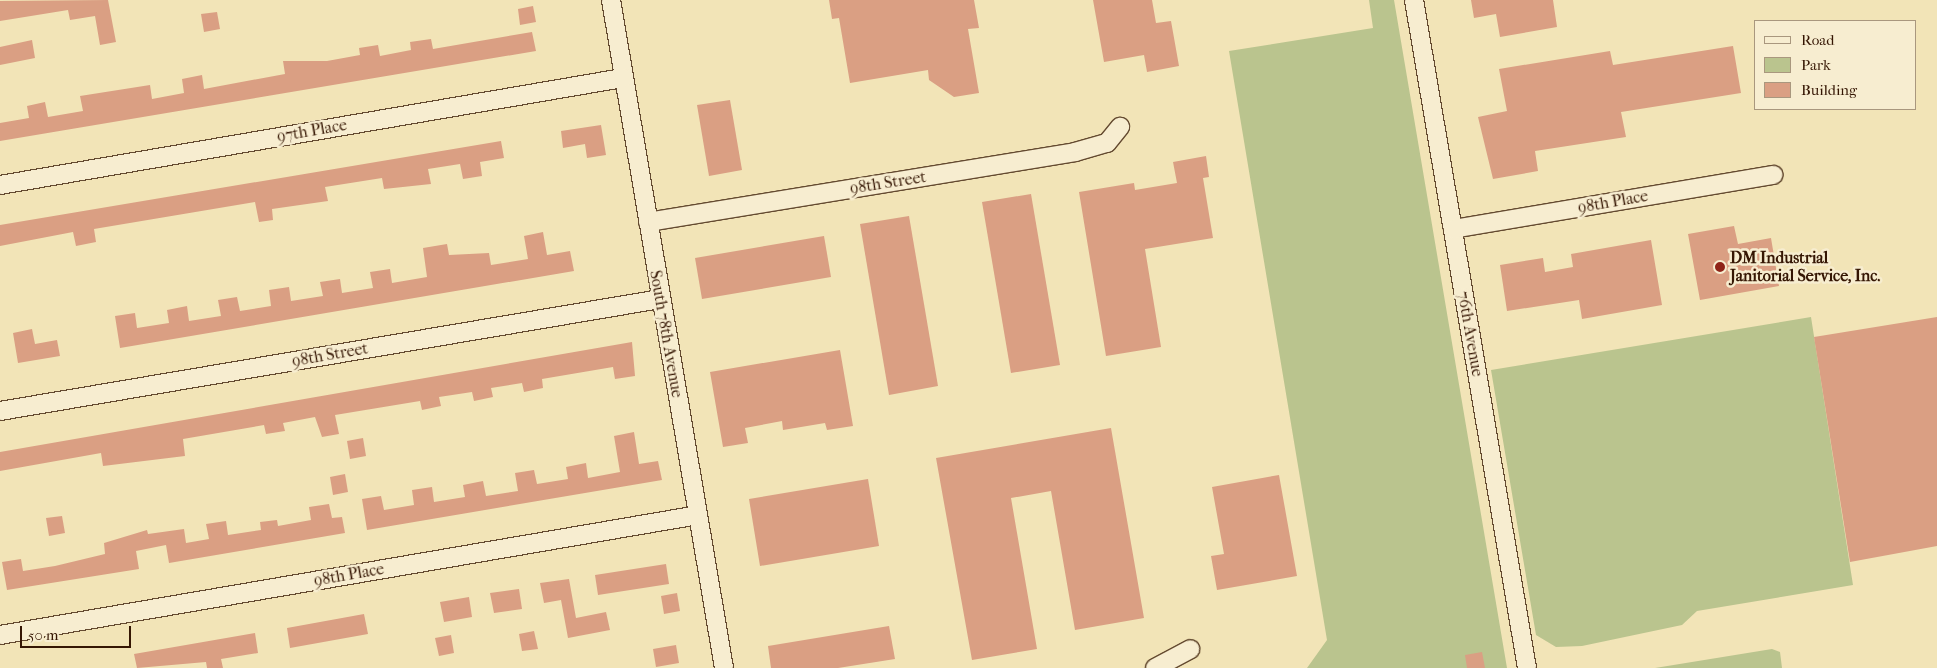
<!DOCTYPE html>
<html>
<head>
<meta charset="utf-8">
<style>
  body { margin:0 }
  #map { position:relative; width:1937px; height:668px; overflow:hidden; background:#f2e4b7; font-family:"IM FELL French Canon",serif }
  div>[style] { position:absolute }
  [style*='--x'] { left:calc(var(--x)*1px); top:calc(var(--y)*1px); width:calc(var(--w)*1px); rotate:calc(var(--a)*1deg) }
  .green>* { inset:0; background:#bac48e }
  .building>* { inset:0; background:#da9f83 }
  .roads { filter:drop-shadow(1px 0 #644a30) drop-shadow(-1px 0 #644a30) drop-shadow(0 1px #644a30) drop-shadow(0 -1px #644a30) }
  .minor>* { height:18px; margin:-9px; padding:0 9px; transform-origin:9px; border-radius:9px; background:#f7edd0 }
  .dots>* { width:14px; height:14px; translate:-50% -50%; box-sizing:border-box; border:2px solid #f7edd0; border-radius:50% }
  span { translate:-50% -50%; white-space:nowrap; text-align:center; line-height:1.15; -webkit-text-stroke:5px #f7edd0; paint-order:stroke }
  .street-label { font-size:16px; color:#351603 }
  .poi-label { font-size:16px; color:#351603; font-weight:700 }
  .left { translate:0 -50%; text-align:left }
  .legend { position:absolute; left:1754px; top:20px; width:162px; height:90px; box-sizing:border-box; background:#f7edd0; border:1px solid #a9977e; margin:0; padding:6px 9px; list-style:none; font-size:15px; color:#351603 }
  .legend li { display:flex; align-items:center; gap:10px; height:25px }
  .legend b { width:25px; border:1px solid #a9977e }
  .scale { position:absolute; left:20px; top:626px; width:111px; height:22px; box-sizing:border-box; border:2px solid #351603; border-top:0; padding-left:6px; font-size:15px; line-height:18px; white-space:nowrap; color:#351603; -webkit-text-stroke:4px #f7edd0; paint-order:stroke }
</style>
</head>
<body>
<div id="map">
  <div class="green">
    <i style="clip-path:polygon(1369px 0,1394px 0,1507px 668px,1307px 668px,1327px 640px,1229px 51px,1373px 28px)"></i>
    <i style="clip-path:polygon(1811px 317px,1853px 585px,1697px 611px,1682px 625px,1582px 646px,1556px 647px,1536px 635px,1491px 370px)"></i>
    <i style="clip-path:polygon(1772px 649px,1780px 652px,1782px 668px,1655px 668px)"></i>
  </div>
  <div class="building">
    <i style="clip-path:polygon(108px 0,116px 42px,100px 45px,95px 16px,70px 20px,68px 10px,0 21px,0 1px)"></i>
    <i style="clip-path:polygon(829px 0,974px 0,979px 28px,968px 29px,979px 93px,954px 97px,929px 80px,928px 70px,850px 83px,839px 18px,832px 19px)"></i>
    <i style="clip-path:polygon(1093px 0,1152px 0,1156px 23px,1171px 21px,1179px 66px,1147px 72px,1144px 55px,1104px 62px)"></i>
    <i style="clip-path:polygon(1471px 0,1553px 0,1557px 27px,1500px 37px,1496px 14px,1474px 18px)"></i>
    <i style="clip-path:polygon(533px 6px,536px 22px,520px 25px,518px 9px)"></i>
    <i style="clip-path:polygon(217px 12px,220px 29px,204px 32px,201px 14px)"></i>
    <i style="clip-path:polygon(532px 32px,536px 51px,0 141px,0 123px,29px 118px,27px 106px,45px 102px,48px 117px,83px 111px,80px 96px,150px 85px,152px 99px,184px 93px,182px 79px,202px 75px,204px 89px,285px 74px,283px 61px,327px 61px,360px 55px,359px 48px,378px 45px,380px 56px,411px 50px,410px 42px,431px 39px,433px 49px)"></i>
    <i style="clip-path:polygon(32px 40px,35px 58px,0 65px,0 47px)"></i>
    <i style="clip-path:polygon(1733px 46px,1741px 93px,1621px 112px,1626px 137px,1535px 151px,1538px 171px,1493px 179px,1478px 117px,1507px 111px,1499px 69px,1610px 51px,1613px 65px)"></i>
    <i style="clip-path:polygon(730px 100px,742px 170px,709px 176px,697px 105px)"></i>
    <i style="clip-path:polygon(601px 125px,606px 155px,587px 158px,585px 144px,563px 148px,561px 131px)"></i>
    <i style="clip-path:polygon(501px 141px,504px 158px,480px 162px,482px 176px,463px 179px,460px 164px,428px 169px,431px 184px,384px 189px,382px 178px,325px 187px,328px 201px,272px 209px,273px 220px,259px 222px,255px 202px,94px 229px,96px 242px,76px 246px,73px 232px,0 246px,0 225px)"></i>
    <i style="clip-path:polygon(1206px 156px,1209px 177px,1203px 178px,1213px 238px,1145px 249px,1161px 347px,1106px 356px,1079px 192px,1134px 183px,1135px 190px,1177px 183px,1173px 162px)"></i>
    <i style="clip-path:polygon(1031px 194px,1060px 365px,1011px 373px,982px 202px)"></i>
    <i style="clip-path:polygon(909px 216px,938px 386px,889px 395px,860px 224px)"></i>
    <i style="clip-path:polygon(1734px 226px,1738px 244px,1771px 238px,1779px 286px,1700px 300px,1688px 234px)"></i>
    <i style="clip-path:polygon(543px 232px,547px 255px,570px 251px,574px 271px,120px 348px,115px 316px,135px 313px,137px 328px,169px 323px,167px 310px,187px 306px,189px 321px,221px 316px,218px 300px,237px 297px,240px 311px,271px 306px,269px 290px,289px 287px,291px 301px,323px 296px,320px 282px,340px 279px,342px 293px,373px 288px,370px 272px,390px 269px,392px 283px,427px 277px,423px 248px,447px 244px,449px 255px,489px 253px,491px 265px,528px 259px,524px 236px)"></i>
    <i style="clip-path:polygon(824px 236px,831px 277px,702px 299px,695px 258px)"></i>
    <i style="clip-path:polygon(1651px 240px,1662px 305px,1582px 319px,1579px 300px,1507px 311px,1500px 265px,1543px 258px,1545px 272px,1573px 267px,1571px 254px)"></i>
    <i style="clip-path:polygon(1937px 317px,1937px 546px,1850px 562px,1814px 337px)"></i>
    <i style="clip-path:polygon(32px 329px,35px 344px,57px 340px,60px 356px,18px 363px,13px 333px)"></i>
    <i style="clip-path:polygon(632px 342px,635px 376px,615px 379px,613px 367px,542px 379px,543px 388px,524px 392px,522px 383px,491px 388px,493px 397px,474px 401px,472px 392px,439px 397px,441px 406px,422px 410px,420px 401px,335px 415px,339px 434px,322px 437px,315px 417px,283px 423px,285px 431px,266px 434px,264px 425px,183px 439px,185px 456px,103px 466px,101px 453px,0 471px,0 452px)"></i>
    <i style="clip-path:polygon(840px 350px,853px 426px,827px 430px,825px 423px,783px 430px,782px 421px,745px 428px,748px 443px,723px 447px,710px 372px)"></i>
    <i style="clip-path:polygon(1111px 428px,1144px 618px,1075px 630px,1051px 491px,1011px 498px,1037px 649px,972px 660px,936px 458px)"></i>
    <i style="clip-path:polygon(634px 432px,639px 464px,658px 461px,662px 480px,367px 530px,362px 499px,381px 496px,384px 510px,414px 505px,412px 490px,432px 487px,434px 502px,465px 497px,463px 485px,483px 481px,486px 496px,518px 491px,515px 473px,534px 470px,537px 484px,568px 479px,566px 467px,586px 463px,588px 478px,620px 472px,614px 436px)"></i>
    <i style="clip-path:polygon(363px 438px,366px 456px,350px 459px,347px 441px)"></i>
    <i style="clip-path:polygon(345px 474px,348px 492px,333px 495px,330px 477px)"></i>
    <i style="clip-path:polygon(1279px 475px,1297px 576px,1217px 590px,1211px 556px,1224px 554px,1212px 487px)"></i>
    <i style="clip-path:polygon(868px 479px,879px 546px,760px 566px,749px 499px)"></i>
    <i style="clip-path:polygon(329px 504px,332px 518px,342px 517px,345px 533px,169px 563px,166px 545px,136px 551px,139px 569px,7px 590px,2px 562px,21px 559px,23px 571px,55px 566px,105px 554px,104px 543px,147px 530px,148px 534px,184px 529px,186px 543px,209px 539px,206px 524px,226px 521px,228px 535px,261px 530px,260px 522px,277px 520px,278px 526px,311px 520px,309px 507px)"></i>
    <i style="clip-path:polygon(62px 516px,65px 533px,49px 536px,46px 518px)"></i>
    <i style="clip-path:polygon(666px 564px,669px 584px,598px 595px,595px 575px)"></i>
    <i style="clip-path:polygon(569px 579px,576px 618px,606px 612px,610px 630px,568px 638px,561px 600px,544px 603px,540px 583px)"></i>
    <i style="clip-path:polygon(519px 589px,522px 609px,494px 613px,490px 593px)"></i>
    <i style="clip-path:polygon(677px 593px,680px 611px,664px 614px,661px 596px)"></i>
    <i style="clip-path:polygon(469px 597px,472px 617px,444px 622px,440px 602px)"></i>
    <i style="clip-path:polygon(364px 614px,368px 634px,290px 648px,287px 628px)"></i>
    <i style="clip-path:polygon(889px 626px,895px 659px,838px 668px,771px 668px,768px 646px)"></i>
    <i style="clip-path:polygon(534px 631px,538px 649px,522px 651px,519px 634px)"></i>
    <i style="clip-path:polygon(255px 633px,258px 653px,221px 659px,223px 668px,207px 668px,206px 662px,137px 668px,134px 654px)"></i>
    <i style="clip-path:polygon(451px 635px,454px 653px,439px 656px,435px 638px)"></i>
    <i style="clip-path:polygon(676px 645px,679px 663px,656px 667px,653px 649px)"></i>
    <i style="clip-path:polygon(1482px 652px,1485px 668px,1467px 668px,1465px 655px)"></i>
  </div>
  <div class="roads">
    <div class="minor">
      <i style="--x:611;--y:0;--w:677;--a:80.4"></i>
      <i style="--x:1414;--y:0;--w:677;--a:80.4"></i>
      <i style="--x:0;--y:185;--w:632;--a:-9.75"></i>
      <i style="--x:648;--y:222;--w:433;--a:-9.3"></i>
      <i style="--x:1075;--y:152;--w:33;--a:-16"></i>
      <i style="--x:1107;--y:143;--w:21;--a:-51"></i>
      <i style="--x:1453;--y:229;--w:325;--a:-9.6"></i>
      <i style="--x:0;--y:411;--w:669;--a:-9.63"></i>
      <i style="--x:0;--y:635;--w:708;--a:-9.75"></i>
      <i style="--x:1155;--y:668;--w:40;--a:-28"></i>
    </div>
  </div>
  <div class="dots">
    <i style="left:1720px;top:267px;background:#8f2418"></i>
  </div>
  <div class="street-label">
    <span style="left:312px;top:131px;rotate:-10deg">97th Place</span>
    <span style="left:888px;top:183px;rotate:-9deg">98th Street</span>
    <span style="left:1613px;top:202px;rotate:-10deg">98th Place</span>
    <span style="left:666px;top:334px;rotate:80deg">South 78th Avenue</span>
    <span style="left:1470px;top:334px;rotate:80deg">76th Avenue</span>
    <span style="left:330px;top:355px;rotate:-10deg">98th Street</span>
    <span style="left:349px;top:575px;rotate:-10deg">98th Place</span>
  </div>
  <div class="poi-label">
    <span class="left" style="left:1730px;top:267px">DM Industrial<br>Janitorial Service, Inc.</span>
  </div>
  <ul class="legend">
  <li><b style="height:6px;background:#f7edd0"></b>Road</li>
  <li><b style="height:14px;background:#bac48e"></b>Park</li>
  <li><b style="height:14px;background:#da9f83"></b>Building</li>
  </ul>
  <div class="scale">50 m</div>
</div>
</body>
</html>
